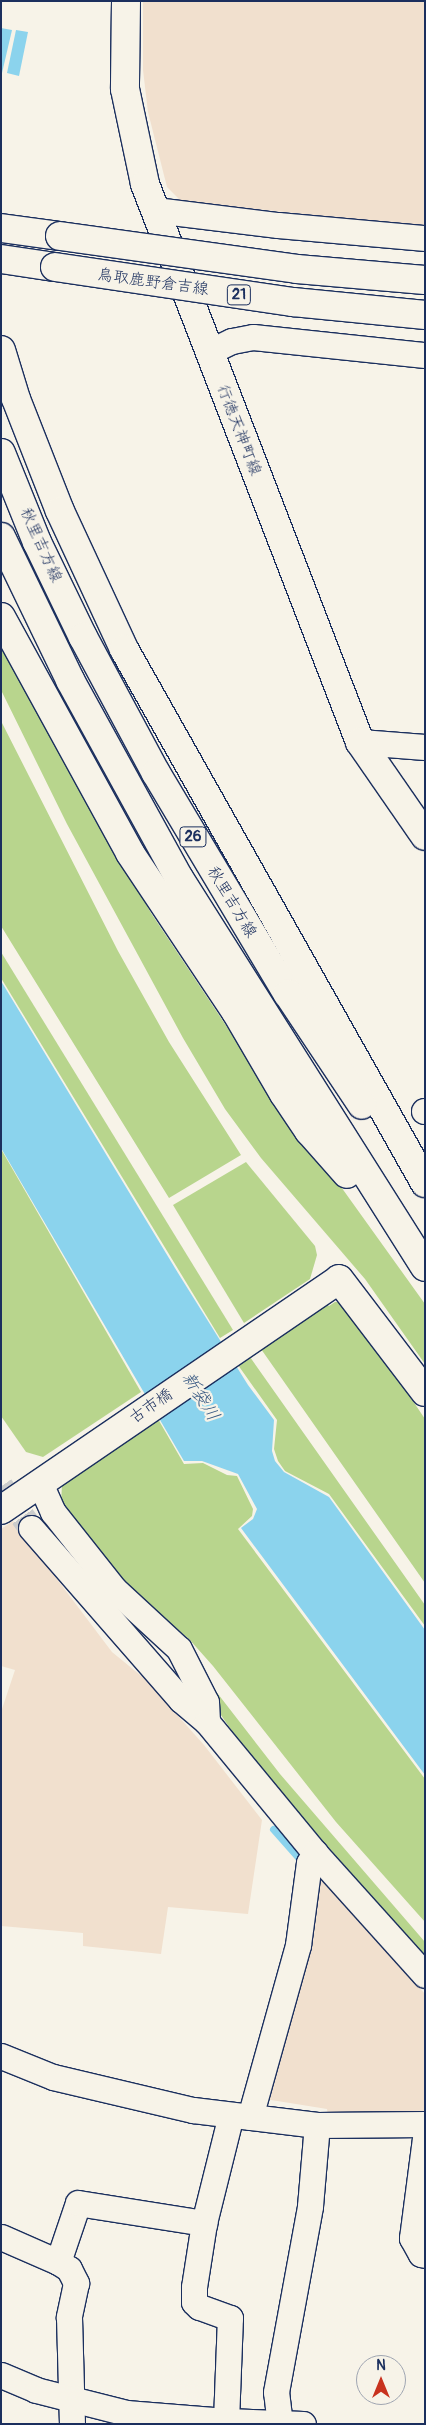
<!DOCTYPE html>
<html>
<head>
<meta charset="utf-8">
<style>
  body { margin:0 }
  #map { position:relative; width:426px; height:2425px; overflow:hidden; background:#f7f3e8; font-family:Pangolin,"Klee One",sans-serif }
  div>[style] { position:absolute }
  [style*='--x'] { left:calc(var(--x)*1px); top:calc(var(--y)*1px); width:calc(var(--w)*1px); rotate:calc(var(--a)*1deg) }
  .built>* { inset:0; background:#f1e0ce }
  .green>* { inset:0; background:#b8d58d }
  .water>* { inset:0; background:#8bd3ed }
  .stream>* { height:7px; margin:-3.5px; padding:0 3.5px; transform-origin:3.5px; border-radius:3.5px; background:#8bd3ed }
  .minor-tunnel>* { height:25px; margin-top:-12.5px; transform-origin:0; background:repeating-linear-gradient(90deg,#cbcccc 0 25px,transparent 0 37px) }
  .roads { filter:drop-shadow(1px 0 #1b2f5e) drop-shadow(-1px 0 #1b2f5e) drop-shadow(0 1px #1b2f5e) drop-shadow(0 -1px #1b2f5e) }
  .minor>* { height:25px; margin:-12.5px; padding:0 12.5px; transform-origin:12.5px; border-radius:12.5px; background:#f7f3e8 }
  .tertiary>* { height:28px; margin:-14px; padding:0 14px; transform-origin:14px; border-radius:14px; background:#f7f3e8 }
  .primary>* { height:28px; margin:-14px; padding:0 14px; transform-origin:14px; border-radius:14px; background:#f7f3e8 }
  .bridges { filter:drop-shadow(1px 0 #1b2f5e) drop-shadow(-1px 0 #1b2f5e) drop-shadow(0 1px #1b2f5e) drop-shadow(0 -1px #1b2f5e) }
  .primary-bridge>* { height:28px; margin:-14px; padding:0 14px; transform-origin:14px; border-radius:14px; background:#f7f3e8 }
  span { translate:-50% -50%; white-space:nowrap; text-align:center; line-height:1.15; -webkit-text-stroke:4.5px #f7f3e8; paint-order:stroke }
  .shield-label span { padding:1px 4px; background:#f7f3e8; border:1px solid; border-radius:4px; -webkit-text-stroke-width:0 }
  .shield-label { font-size:15px; color:#1b2f5e; font-weight:700 }
  .street-label { font-size:16px; color:#1b2f5e }
  .water-label { font-size:18px; color:#375882; font-style:italic }
  .frame { position:absolute; inset:0; border:2px solid #1b2f5e; pointer-events:none }
  .north { position:absolute; left:356px; top:2355px; width:50px; height:50px; box-sizing:border-box; background:#f7f3e8; border:1px solid #9fa5b1; border-radius:50%; rotate:0deg; font-size:14px; font-weight:700; line-height:20px; text-align:center; color:#1b2f5e }
  .north::after { content:''; display:block; margin:auto; width:18px; height:22px; background:#c8321e; clip-path:polygon(50% 0,100% 100%,50% 72%,0 100%) }
</style>
</head>
<body>
<div id="map">
  <div class="built">
    <i style="clip-path:polygon(143px 1px,425px 1px,425px 227px,181px 201px,167px 187px,148px 112px,143px 70px)"></i>
    <i style="clip-path:polygon(13px 1521px,112px 1652px,145px 1679px,204px 1745px,262px 1820px,248px 1914px,168px 1907px,161px 1954px,83px 1946px,83px 1933px,1px 1926px,1px 1712px,15px 1670px,1px 1666px,1px 1529px)"></i>
    <i style="clip-path:polygon(322px 1879px,425px 1994px,425px 2113px,328px 2116px,327px 2109px,265px 2099px,295px 2006px,319px 1882px)"></i>
  </div>
  <div class="green">
    <i style="clip-path:polygon(1px 647px,151px 913px,235px 1039px,425px 1304px,425px 1364px,365px 1279px,261px 1158px,225px 1109px,183px 1038px,67px 824px,1px 690px)"></i>
    <i style="clip-path:polygon(1px 721px,118px 951px,169px 1042px,241px 1155px,169px 1198px,1px 926px)"></i>
    <i style="clip-path:polygon(1px 952px,233px 1330px,220px 1338px,1px 978px)"></i>
    <i style="clip-path:polygon(1px 1149px,141px 1392px,43px 1457px,26px 1452px,1px 1416px)"></i>
    <i style="clip-path:polygon(246px 1162px,315px 1246px,317px 1255px,310px 1279px,244px 1323px,173px 1205px)"></i>
    <i style="clip-path:polygon(335px 1302px,342px 1302px,352px 1310px,425px 1419px,425px 1583px,261px 1349px,327px 1304px,329px 1306px)"></i>
    <i style="clip-path:polygon(250px 1357px,425px 1605px,425px 1626px,329px 1494px,285px 1471px,278px 1461px,274px 1449px,277px 1420px,238px 1365px)"></i>
    <i style="clip-path:polygon(158px 1419px,184px 1464px,203px 1463px,227px 1475px,237px 1476px,253px 1509px,252px 1516px,238px 1529px,425px 1779px,425px 1922px,336px 1822px,213px 1666px,189px 1639px,139px 1598px,114px 1571px,61px 1504px,62px 1484px)"></i>
    <i style="clip-path:polygon(194px 1663px,280px 1774px,425px 1942px,425px 1959px,247px 1753px,210px 1699px)"></i>
  </div>
  <div class="water">
    <i style="clip-path:polygon(1px 28px,12px 30px,2px 73px,1px 72px)"></i>
    <i style="clip-path:polygon(16px 30px,28px 32px,19px 76px,7px 73px)"></i>
    <i style="clip-path:polygon(1px 981px,178px 1273px,248px 1385px,274px 1420px,272px 1451px,275px 1461px,284px 1472px,329px 1497px,425px 1630px,425px 1775px,241px 1528px,253px 1519px,257px 1509px,238px 1474px,202px 1461px,184px 1461px,1px 1148px)"></i>
  </div>
  <div class="stream">
    <i style="--x:273;--y:1829;--w:47;--a:48.5"></i>
  </div>
  <div class="minor-tunnel">
    <i style="--x:1;--y:1486;--w:52;--a:54.5"></i>
  </div>
  <div class="roads">
    <div class="minor">
      <i style="--x:155;--y:210;--w:124;--a:7"></i>
      <i style="--x:278;--y:225;--w:148;--a:5.1"></i>
      <i style="--x:209;--y:352;--w:25;--a:-26"></i>
      <i style="--x:232;--y:341;--w:21;--a:-11"></i>
      <i style="--x:253;--y:337;--w:173;--a:6"></i>
      <i style="--x:360;--y:742;--w:65;--a:4.4"></i>
      <i style="--x:424;--y:1111;--w:1;--a:0"></i>
      <i style="--x:40;--y:1483;--w:32;--a:66"></i>
      <i style="--x:53;--y:1512;--w:98;--a:51.6"></i>
      <i style="--x:114;--y:1589;--w:88;--a:42.7"></i>
      <i style="--x:179;--y:1649;--w:59;--a:63"></i>
      <i style="--x:206;--y:1702;--w:20;--a:87"></i>
      <i style="--x:31;--y:1528;--w:228;--a:48.9"></i>
      <i style="--x:181;--y:1700;--w:34;--a:40"></i>
      <i style="--x:207;--y:1722;--w:170;--a:50.5"></i>
      <i style="--x:315;--y:1853;--w:164;--a:48"></i>
      <i style="--x:1;--y:2056;--w:56;--a:22"></i>
      <i style="--x:53;--y:2077;--w:144;--a:13.3"></i>
      <i style="--x:193;--y:2110;--w:125;--a:6.9"></i>
      <i style="--x:317;--y:2125;--w:108;--a:-0.5"></i>
      <i style="--x:250;--y:2117;--w:179;--a:-74.4"></i>
      <i style="--x:298;--y:1945;--w:83;--a:-82.4"></i>
      <i style="--x:309;--y:1863;--w:12;--a:-59"></i>
      <i style="--x:425;--y:2138;--w:101;--a:97.4"></i>
      <i style="--x:412;--y:2238;--w:18;--a:61"></i>
      <i style="--x:421;--y:2254;--w:4;--a:14"></i>
      <i style="--x:1;--y:2237;--w:62;--a:23.7"></i>
      <i style="--x:58;--y:2262;--w:13;--a:32"></i>
      <i style="--x:69;--y:2269;--w:16;--a:63"></i>
      <i style="--x:76;--y:2283;--w:35;--a:102"></i>
      <i style="--x:69;--y:2317;--w:107;--a:88.4"></i>
      <i style="--x:58;--y:2262;--w:62;--a:-71.3"></i>
      <i style="--x:78;--y:2203;--w:128;--a:9"></i>
      <i style="--x:1;--y:2375;--w:38;--a:23"></i>
      <i style="--x:36;--y:2390;--w:93;--a:14.3"></i>
      <i style="--x:126;--y:2413;--w:100;--a:4.6"></i>
      <i style="--x:226;--y:2421;--w:77;--a:2.2"></i>
      <i style="--x:226;--y:2421;--w:103;--a:-87.8"></i>
      <i style="--x:230;--y:2318;--w:33;--a:-160"></i>
      <i style="--x:199;--y:2307;--w:7;--a:-135"></i>
      <i style="--x:194;--y:2302;--w:15;--a:-90"></i>
      <i style="--x:194;--y:2287;--w:65;--a:-81.1"></i>
      <i style="--x:204;--y:2223;--w:111;--a:-76"></i>
      <i style="--x:280;--y:2424;--w:32;--a:-97"></i>
      <i style="--x:276;--y:2392;--w:189;--a:-79.6"></i>
      <i style="--x:310;--y:2206;--w:81;--a:-85.1"></i>
    </div>
    <div class="tertiary">
      <i style="--x:126;--y:1;--w:88;--a:90.7"></i>
      <i style="--x:125;--y:89;--w:97;--a:78.1"></i>
      <i style="--x:145;--y:184;--w:598;--a:68.93"></i>
      <i style="--x:360;--y:742;--w:114;--a:55.3"></i>
      <i style="--x:1;--y:1510;--w:409;--a:-34.3"></i>
      <i style="--x:339;--y:1279;--w:142;--a:52.7"></i>
    </div>
    <div class="primary">
      <i style="--x:1;--y:228;--w:60;--a:7.7"></i>
      <i style="--x:1;--y:259;--w:55;--a:8.4"></i>
      <i style="--x:1;--y:350;--w:51;--a:73"></i>
      <i style="--x:16;--y:399;--w:120;--a:68.6"></i>
      <i style="--x:60;--y:511;--w:152;--a:65.1"></i>
      <i style="--x:124;--y:649;--w:613;--a:60.59"></i>
      <i style="--x:1;--y:453;--w:96;--a:68"></i>
      <i style="--x:37;--y:542;--w:106;--a:64.2"></i>
      <i style="--x:83;--y:637;--w:154;--a:61.8"></i>
      <i style="--x:156;--y:773;--w:257;--a:59.2"></i>
      <i style="--x:288;--y:994;--w:133;--a:56.3"></i>
      <i style="--x:1;--y:537;--w:159;--a:64.2"></i>
      <i style="--x:70;--y:680;--w:226;--a:61.2"></i>
      <i style="--x:179;--y:878;--w:460;--a:57.7"></i>
      <i style="--x:1;--y:617;--w:269;--a:61.3"></i>
      <i style="--x:130;--y:853;--w:191;--a:56.3"></i>
      <i style="--x:236;--y:1012;--w:95;--a:59.7"></i>
      <i style="--x:284;--y:1094;--w:45;--a:56"></i>
      <i style="--x:309;--y:1131;--w:57;--a:48.5"></i>
    </div>
  </div>
  <div class="bridges">
    <div class="primary-bridge">
      <i style="--x:60;--y:236;--w:239;--a:7.9"></i>
      <i style="--x:297;--y:269;--w:128;--a:4.9"></i>
      <i style="--x:55;--y:267;--w:241;--a:8.4"></i>
      <i style="--x:293;--y:302;--w:133;--a:5.6"></i>
    </div>
  </div>
  <div class="shield-label">
    <span style="left:239px;top:295px">21</span>
    <span style="left:193px;top:837px">26</span>
  </div>
  <div class="street-label">
    <span style="left:153px;top:282px;rotate:8deg">鳥取鹿野倉吉線</span>
    <span style="left:239px;top:430px;rotate:69deg">行徳天神町線</span>
    <span style="left:41px;top:545px;rotate:66deg">秋里吉方線</span>
    <span style="left:232px;top:902px;rotate:59deg">秋里吉方線</span>
    <span style="left:151px;top:1406px;rotate:-34deg">古市橋</span>
  </div>
  <div class="water-label">
    <span style="left:200px;top:1397px;rotate:58deg">新袋川</span>
  </div>
  <div class="frame"></div>
  <div class="north">N</div>
</div>
</body>
</html>
